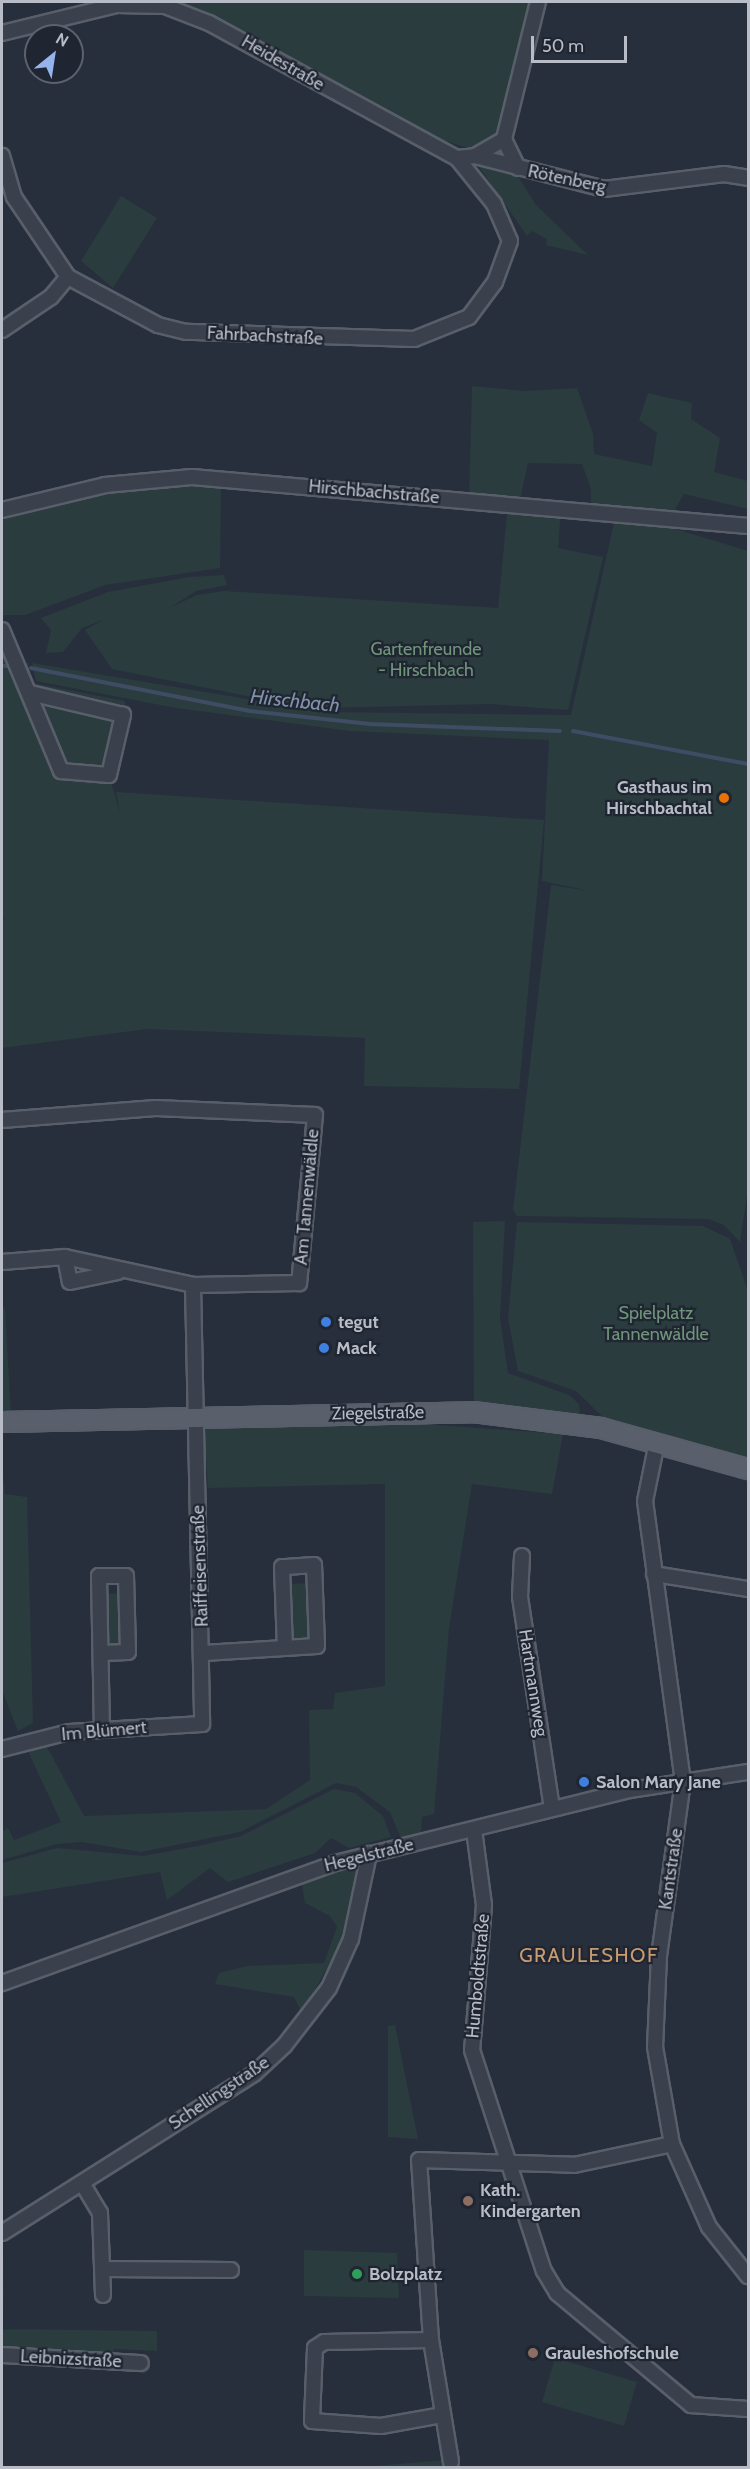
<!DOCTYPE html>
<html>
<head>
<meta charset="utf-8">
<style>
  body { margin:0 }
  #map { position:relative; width:750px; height:2469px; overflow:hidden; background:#272f3c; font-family:Cabin,sans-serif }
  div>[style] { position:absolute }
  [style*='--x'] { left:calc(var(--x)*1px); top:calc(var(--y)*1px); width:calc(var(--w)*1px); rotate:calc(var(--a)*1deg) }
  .green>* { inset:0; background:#2a3c3e }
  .stream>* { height:4px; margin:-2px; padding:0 2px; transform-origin:2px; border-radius:2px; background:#3f4c63 }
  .roads { filter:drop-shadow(2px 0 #595f6a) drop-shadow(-2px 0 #595f6a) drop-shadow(0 2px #595f6a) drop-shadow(0 -2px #595f6a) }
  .minor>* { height:14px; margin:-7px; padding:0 7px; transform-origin:7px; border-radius:7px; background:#3b414c }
  .major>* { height:18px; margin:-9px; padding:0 9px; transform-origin:9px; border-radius:9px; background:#59606c }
  .dots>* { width:16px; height:16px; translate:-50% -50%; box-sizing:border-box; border:3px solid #202631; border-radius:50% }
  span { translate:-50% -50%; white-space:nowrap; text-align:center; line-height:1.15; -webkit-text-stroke:4.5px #202631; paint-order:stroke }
  .street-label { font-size:18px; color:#b7bcc7 }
  .park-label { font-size:18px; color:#70957b }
  .poi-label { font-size:18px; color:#b7bcc7; font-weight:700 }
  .right { translate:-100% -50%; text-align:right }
  .left { translate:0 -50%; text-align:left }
  .water-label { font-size:20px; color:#8291ab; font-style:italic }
  .neighbourhood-label { font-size:20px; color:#c99b70; letter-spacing:1.5px }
  .frame { position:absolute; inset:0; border:3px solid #b7bcc7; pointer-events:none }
  .north { position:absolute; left:24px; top:24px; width:60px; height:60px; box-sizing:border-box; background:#202631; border:2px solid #5c626d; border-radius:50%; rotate:30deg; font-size:16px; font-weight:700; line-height:24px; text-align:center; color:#b7bcc7 }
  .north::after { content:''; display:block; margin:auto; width:21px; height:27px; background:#96b4ec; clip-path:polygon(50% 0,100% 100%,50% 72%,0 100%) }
  .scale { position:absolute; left:531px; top:36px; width:96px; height:27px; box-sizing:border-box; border:3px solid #b7bcc7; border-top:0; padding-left:8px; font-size:18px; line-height:21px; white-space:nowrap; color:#b7bcc7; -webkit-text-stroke:4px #202631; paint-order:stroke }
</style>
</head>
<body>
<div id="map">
  <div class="green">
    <i style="clip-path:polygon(165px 2px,536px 2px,499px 135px,474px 150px,436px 138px,229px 28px)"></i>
    <i style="clip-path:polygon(475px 161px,516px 173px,536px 205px,588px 255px,546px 245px,547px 239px,532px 231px,527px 236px)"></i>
    <i style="clip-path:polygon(121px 196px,157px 218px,113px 288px,81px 261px)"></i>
    <i style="clip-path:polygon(472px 386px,525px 391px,577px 388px,593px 434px,594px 454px,652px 466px,657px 433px,639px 420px,648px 393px,692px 403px,691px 419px,720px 438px,714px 472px,748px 481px,748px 509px,684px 494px,670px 518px,672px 528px,748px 551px,748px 1189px,740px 1242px,724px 1225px,708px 1219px,517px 1216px,513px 1210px,551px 885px,590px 891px,542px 881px,549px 740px,350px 731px,176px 708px,36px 681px,32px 663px,325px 712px,571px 715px,616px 514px,591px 511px,591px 489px,582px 464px,528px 463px,519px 504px,561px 508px,558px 548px,603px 557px,568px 710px,489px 704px,325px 708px,277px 702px,112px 669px,85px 630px,103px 620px,82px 628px,63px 652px,46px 653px,51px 630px,41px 618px,108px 592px,189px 577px,224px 575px,227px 585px,196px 591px,171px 607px,197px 595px,225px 591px,498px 608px,508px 504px,469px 500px)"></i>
    <i style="clip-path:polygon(148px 486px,221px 487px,220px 568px,105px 585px,25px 615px,2px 615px,2px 520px,74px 498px)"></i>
    <i style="clip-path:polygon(2px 652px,11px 656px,12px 664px,28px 663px,33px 683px,125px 701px,112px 786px,120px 812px,116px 792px,544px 820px,519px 1089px,364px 1086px,365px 1038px,147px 1029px,2px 1048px,2px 920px,7px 918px,2px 919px)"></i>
    <i style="clip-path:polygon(505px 1221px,500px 1318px,508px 1373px,569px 1395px,579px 1404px,580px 1415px,474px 1402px,473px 1222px)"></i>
    <i style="clip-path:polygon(517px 1222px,703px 1226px,730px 1239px,748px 1291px,748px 1459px,606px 1420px,576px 1391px,518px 1371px,508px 1318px)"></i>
    <i style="clip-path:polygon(5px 1308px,11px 1415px,2px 1415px,2px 1309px)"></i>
    <i style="clip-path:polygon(409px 1423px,563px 1434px,552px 1494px,472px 1484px,449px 1628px,434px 1814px,422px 1817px,421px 1836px,402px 1841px,390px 1812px,356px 1787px,336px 1783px,240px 1832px,141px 1852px,82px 1842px,57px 1844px,2px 1860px,2px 1831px,8px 1828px,14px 1840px,61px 1822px,26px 1747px,46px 1745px,84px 1816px,266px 1809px,310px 1780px,309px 1710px,333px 1709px,335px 1693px,385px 1686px,385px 1484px,208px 1488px,204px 1429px)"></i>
    <i style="clip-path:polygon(2px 1465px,5px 1494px,27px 1497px,33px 1723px,18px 1731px,2px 1690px)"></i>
    <i style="clip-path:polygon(310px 1583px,311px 1637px,292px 1639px,289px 1584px)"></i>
    <i style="clip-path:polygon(123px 1593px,124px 1647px,105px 1647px,103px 1594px)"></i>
    <i style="clip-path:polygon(334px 1789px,355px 1793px,383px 1816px,391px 1837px,349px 1848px,331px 1838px,315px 1853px,228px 1882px,210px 1868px,167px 1900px,160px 1872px,2px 1897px,2px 1863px,57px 1848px,143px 1856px,198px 1846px,241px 1836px)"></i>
    <i style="clip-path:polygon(360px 1864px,345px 1936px,302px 2013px,294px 1997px,215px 1984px,219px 1973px,247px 1966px,324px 1963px,337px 1927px,330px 1916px,305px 1903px,301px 1879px)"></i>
    <i style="clip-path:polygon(395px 2025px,418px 2139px,388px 2137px,388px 2026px)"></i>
    <i style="clip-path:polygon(5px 2231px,2px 2329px,157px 2331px,157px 2351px,114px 2349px,113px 2360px,2px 2355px)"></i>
    <i style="clip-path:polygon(304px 2250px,397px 2253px,399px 2298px,304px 2296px)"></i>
    <i style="clip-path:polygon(555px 2358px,637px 2382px,624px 2426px,542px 2402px)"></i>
    <i style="clip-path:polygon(447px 2460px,448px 2468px,347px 2468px)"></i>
  </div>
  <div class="stream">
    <i style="--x:2;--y:666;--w:6;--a:0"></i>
    <i style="--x:31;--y:668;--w:223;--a:11.1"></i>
    <i style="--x:250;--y:711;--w:121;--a:6.2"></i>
    <i style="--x:370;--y:724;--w:190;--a:2.1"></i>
    <i style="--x:573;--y:731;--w:178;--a:10.7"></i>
  </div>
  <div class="roads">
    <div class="minor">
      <i style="--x:2;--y:33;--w:118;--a:-13.7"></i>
      <i style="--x:117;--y:5;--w:48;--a:1.2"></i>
      <i style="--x:165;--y:6;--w:47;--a:21.1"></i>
      <i style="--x:209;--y:23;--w:282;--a:28.6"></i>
      <i style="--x:457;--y:158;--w:59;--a:51.2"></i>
      <i style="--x:494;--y:204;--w:40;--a:66.6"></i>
      <i style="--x:510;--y:241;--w:44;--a:110.1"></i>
      <i style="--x:495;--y:282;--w:44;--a:126.6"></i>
      <i style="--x:469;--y:317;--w:59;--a:158.2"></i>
      <i style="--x:414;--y:339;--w:228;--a:-178.2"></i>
      <i style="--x:186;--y:332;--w:29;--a:-166"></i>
      <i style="--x:158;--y:325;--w:102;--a:-151.9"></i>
      <i style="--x:68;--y:277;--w:97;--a:-124"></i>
      <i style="--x:14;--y:197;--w:43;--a:-106.3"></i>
      <i style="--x:475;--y:156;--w:34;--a:-30"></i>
      <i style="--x:457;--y:158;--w:18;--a:-6"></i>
      <i style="--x:475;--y:156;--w:133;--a:14.3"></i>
      <i style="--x:604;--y:189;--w:121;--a:-7.1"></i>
      <i style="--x:724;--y:174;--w:24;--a:9"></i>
      <i style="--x:518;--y:168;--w:32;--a:-116"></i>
      <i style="--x:504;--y:139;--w:141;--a:-76.1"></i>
      <i style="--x:2;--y:330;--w:59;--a:-34"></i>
      <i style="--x:51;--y:297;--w:26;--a:-50"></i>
      <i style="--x:2;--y:510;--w:106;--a:-13.6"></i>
      <i style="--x:105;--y:485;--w:87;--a:-5.3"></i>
      <i style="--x:192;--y:477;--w:558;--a:5.04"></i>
      <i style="--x:2;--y:630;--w:153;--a:67.3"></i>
      <i style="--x:61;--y:771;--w:48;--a:4.8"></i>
      <i style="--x:109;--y:775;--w:62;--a:-76.9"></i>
      <i style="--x:123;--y:715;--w:96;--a:-166.7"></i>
      <i style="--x:2;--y:1120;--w:154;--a:-4.5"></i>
      <i style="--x:156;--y:1108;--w:159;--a:2.5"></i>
      <i style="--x:315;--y:1115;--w:169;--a:95.4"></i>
      <i style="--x:299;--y:1283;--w:106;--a:178.9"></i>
      <i style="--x:193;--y:1285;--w:439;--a:88.8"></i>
      <i style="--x:202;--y:1724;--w:133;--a:176.6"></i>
      <i style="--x:69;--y:1732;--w:69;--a:165.8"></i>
      <i style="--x:65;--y:1257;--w:25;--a:79"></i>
      <i style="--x:70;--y:1282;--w:49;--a:-11.8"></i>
      <i style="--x:2;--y:1262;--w:63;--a:-4.5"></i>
      <i style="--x:65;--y:1257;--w:131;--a:12.3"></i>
      <i style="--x:657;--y:1442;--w:60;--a:101.5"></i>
      <i style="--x:645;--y:1501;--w:283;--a:82.3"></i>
      <i style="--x:683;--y:1781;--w:177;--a:97.8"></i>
      <i style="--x:659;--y:1956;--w:91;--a:92.5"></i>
      <i style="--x:655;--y:2047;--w:98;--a:80.1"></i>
      <i style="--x:672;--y:2144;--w:91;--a:66"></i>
      <i style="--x:709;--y:2227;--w:63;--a:51.5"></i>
      <i style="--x:522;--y:1556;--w:41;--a:92.8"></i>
      <i style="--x:520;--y:1597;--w:214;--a:81.4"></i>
      <i style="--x:654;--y:1574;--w:95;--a:9.1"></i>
      <i style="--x:101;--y:1653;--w:27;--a:-2"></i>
      <i style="--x:128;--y:1652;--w:76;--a:-91.5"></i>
      <i style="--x:126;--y:1576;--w:27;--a:180"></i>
      <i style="--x:99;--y:1576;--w:154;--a:88.9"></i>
      <i style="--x:204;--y:1653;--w:113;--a:-3.5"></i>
      <i style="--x:317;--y:1646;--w:81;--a:-92.1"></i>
      <i style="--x:314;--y:1565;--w:32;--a:176"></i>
      <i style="--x:282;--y:1567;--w:80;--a:87.9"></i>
      <i style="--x:474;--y:1830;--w:76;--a:82.4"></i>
      <i style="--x:484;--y:1905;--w:145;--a:94.7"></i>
      <i style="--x:472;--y:2050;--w:232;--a:72"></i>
      <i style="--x:544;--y:2271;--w:26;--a:59"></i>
      <i style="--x:557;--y:2293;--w:175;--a:39.9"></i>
      <i style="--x:691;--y:2405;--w:57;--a:4"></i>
      <i style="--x:2;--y:1983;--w:354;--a:-19.8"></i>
      <i style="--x:335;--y:1863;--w:304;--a:-13.9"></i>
      <i style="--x:630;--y:1790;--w:119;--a:-8.7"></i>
      <i style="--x:82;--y:2183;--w:35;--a:59"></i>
      <i style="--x:100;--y:2213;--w:82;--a:87.9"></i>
      <i style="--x:2;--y:2233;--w:299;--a:-32.3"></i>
      <i style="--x:255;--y:2073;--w:40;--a:-43"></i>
      <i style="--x:284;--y:2046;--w:73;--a:-52.2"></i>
      <i style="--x:329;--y:1988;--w:54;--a:-65.8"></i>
      <i style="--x:351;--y:1939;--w:87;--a:-78"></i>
      <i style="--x:104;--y:2269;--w:127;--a:0.5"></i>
      <i style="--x:431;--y:2340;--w:107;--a:178.9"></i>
      <i style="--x:324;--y:2342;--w:11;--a:146"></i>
      <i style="--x:315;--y:2348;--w:73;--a:92.4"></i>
      <i style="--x:312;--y:2421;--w:69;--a:4.1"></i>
      <i style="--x:381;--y:2426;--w:63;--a:-10.1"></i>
      <i style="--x:2;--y:2355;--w:139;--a:3.3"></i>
      <i style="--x:451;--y:2462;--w:124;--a:-99.3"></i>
      <i style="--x:431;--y:2340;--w:180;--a:-93.8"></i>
      <i style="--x:419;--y:2160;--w:155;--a:1.8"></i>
      <i style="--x:574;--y:2165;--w:100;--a:-12.1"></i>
    </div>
    <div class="major">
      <i style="--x:2;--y:1422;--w:471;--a:-1.2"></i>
      <i style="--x:473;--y:1412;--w:129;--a:7.1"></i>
      <i style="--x:601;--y:1428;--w:153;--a:15.6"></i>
    </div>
  </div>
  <div class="dots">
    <i style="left:724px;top:798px;background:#e8710a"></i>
    <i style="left:326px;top:1322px;background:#3f7fe0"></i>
    <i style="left:324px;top:1348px;background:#3f7fe0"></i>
    <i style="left:584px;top:1782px;background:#3f7fe0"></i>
    <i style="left:468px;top:2201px;background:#8d6e63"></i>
    <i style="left:357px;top:2274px;background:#2e9e5b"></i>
    <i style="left:533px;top:2353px;background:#8d6e63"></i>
  </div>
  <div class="street-label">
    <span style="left:283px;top:63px;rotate:30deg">Heidestraße</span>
    <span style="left:567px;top:179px;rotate:12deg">Rötenberg</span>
    <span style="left:265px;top:336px;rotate:3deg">Fahrbachstraße</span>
    <span style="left:374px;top:492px;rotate:5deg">Hirschbachstraße</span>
    <span style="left:307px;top:1197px;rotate:-85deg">Am Tannenwäldle</span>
    <span style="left:378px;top:1413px;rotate:-1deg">Ziegelstraße</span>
    <span style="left:200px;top:1566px;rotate:-92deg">Raiffeisenstraße</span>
    <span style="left:533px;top:1683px;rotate:81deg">Hartmannweg</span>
    <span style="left:104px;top:1731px;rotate:-5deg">Im Blümert</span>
    <span style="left:369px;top:1855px;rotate:-14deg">Hegelstraße</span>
    <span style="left:671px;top:1869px;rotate:-82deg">Kantstraße</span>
    <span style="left:478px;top:1976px;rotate:-85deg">Humboldtstraße</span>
    <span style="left:219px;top:2093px;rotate:-34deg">Schellingstraße</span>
    <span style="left:71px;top:2359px;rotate:3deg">Leibnizstraße</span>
  </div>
  <div class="park-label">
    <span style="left:426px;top:660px">Gartenfreunde<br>- Hirschbach</span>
    <span style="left:656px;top:1324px">Spielplatz<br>Tannenwäldle</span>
  </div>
  <div class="poi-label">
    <span class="right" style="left:712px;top:798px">Gasthaus im<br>Hirschbachtal</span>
    <span class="left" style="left:338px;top:1322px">tegut</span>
    <span class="left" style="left:336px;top:1348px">Mack</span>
    <span class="left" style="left:596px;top:1782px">Salon Mary Jane</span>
    <span class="left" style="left:480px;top:2201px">Kath.<br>Kindergarten</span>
    <span class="left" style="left:369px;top:2274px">Bolzplatz</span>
    <span class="left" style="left:545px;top:2353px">Grauleshofschule</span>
  </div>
  <div class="water-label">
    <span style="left:295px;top:701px;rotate:6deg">Hirschbach</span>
  </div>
  <div class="neighbourhood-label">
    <span style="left:589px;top:1955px">GRAULESHOF</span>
  </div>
  <div class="frame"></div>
  <div class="north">N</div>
  <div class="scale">50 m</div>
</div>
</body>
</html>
